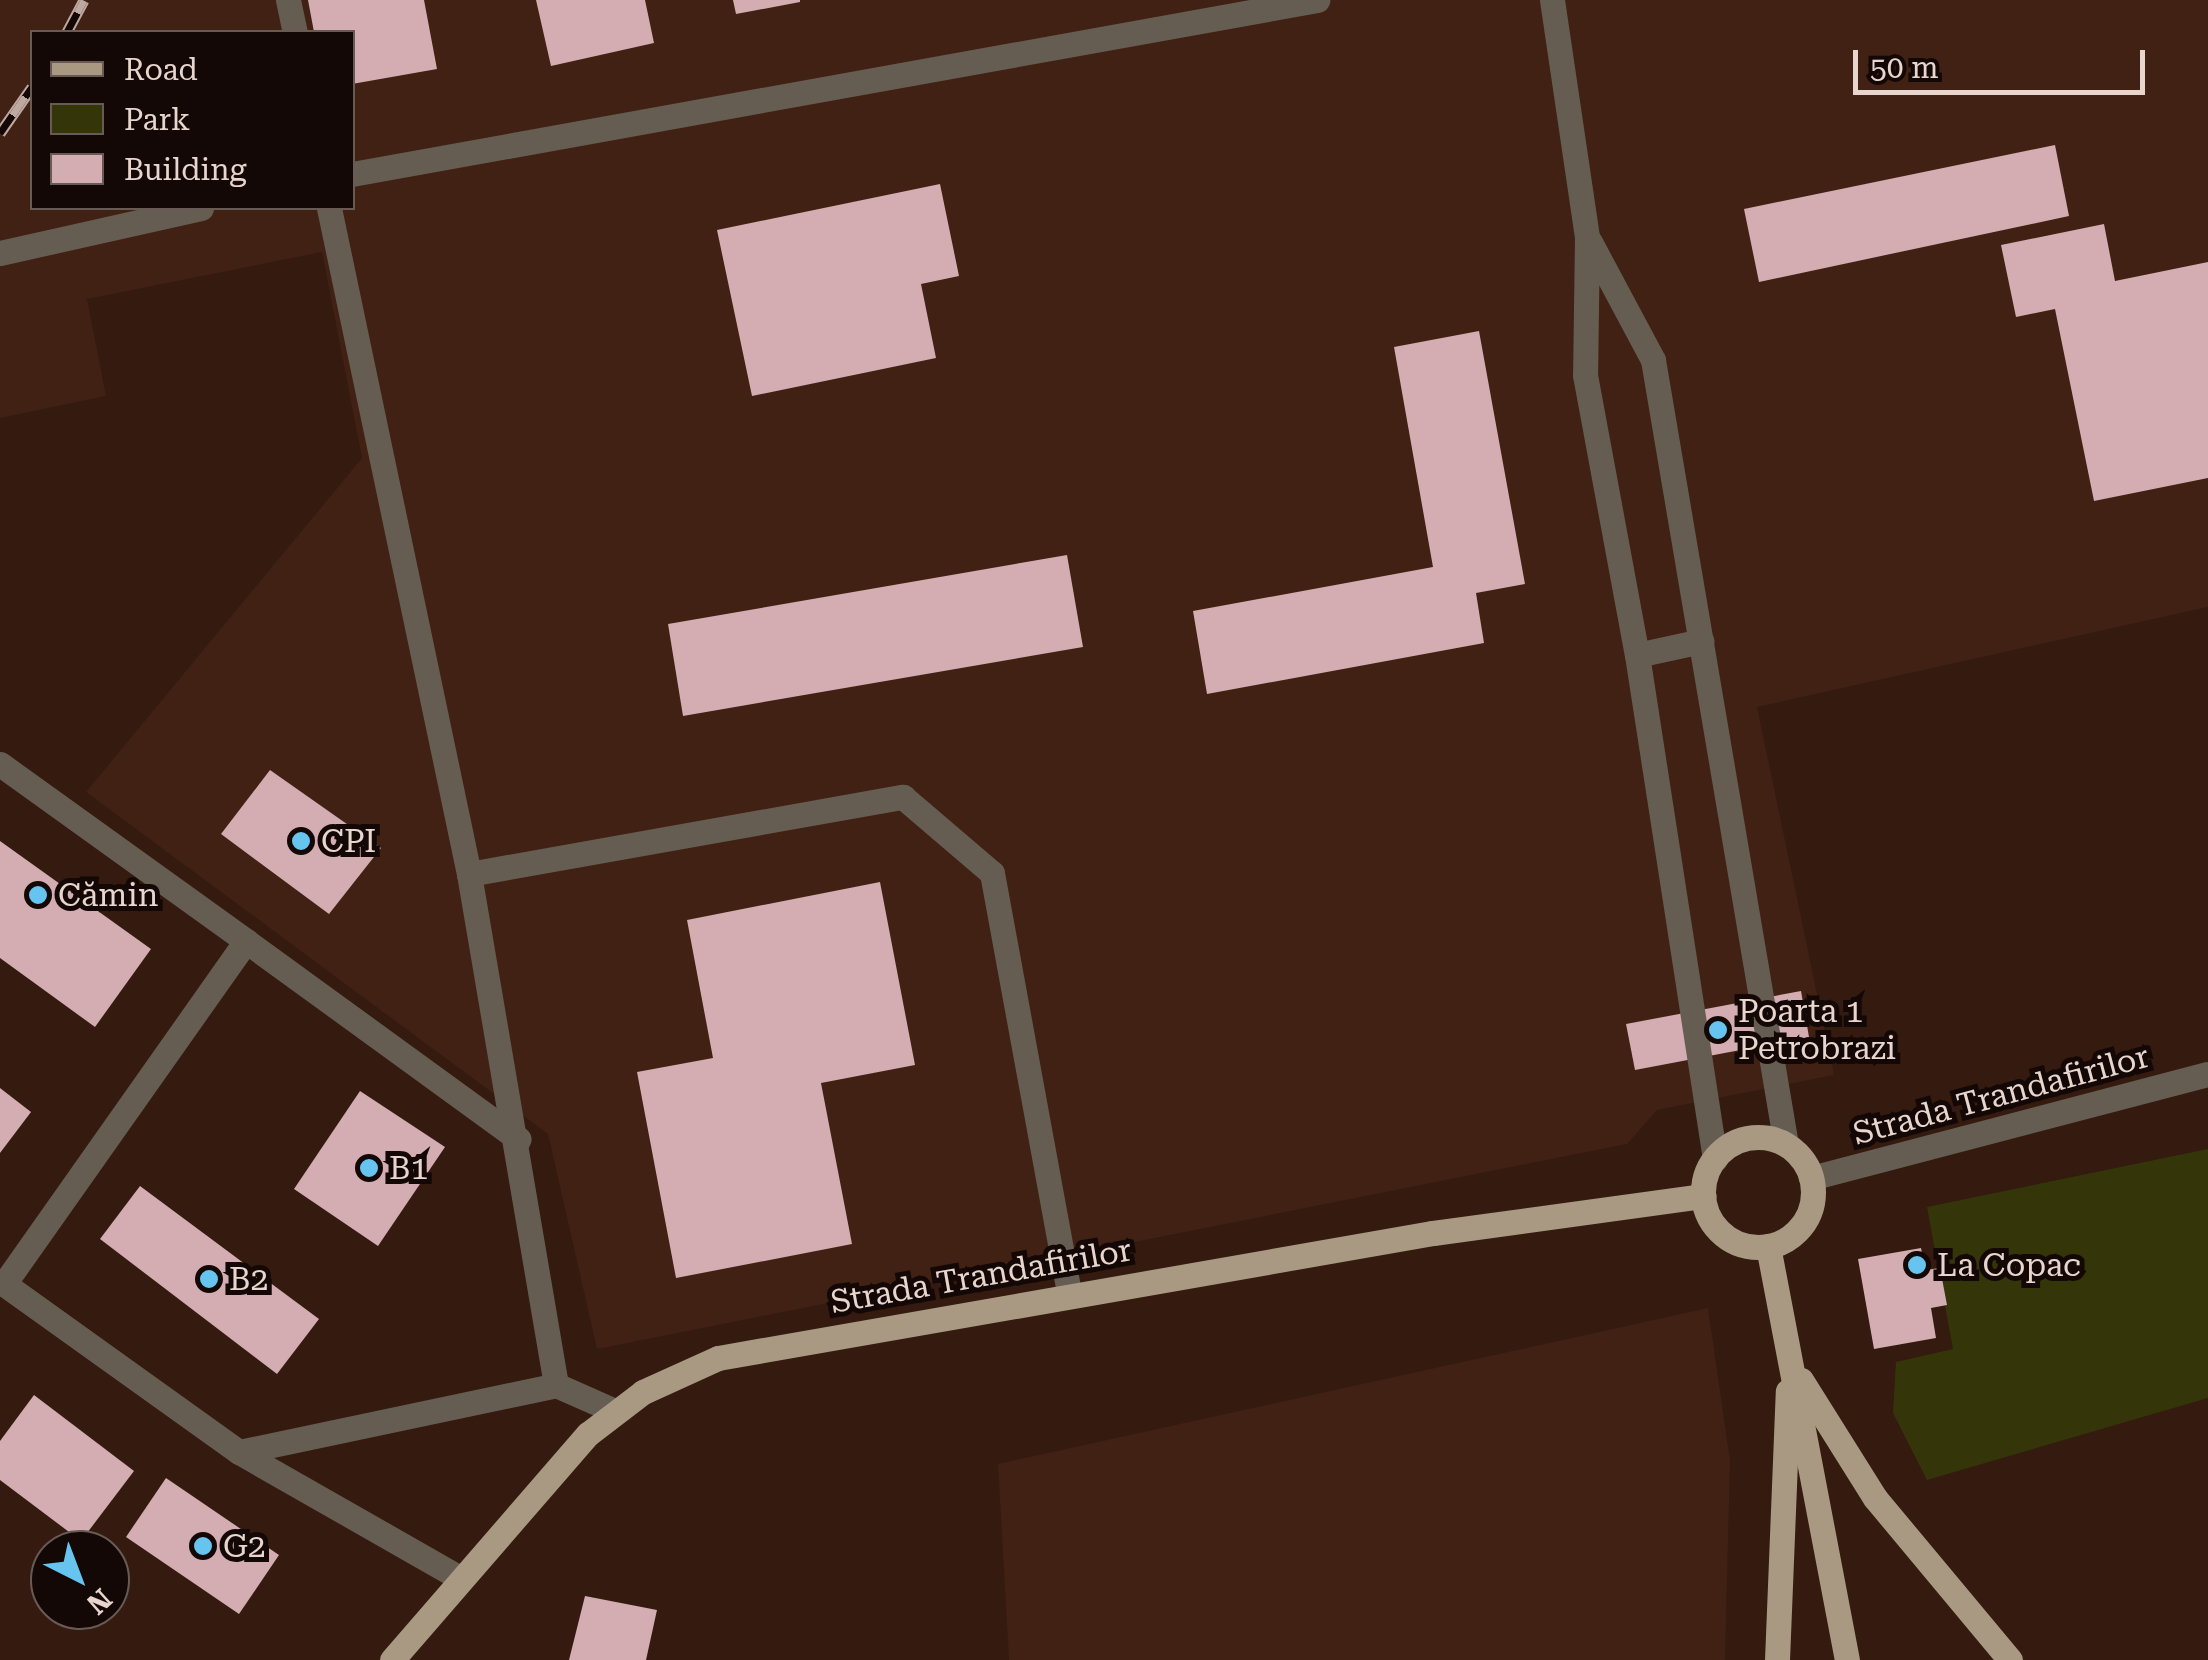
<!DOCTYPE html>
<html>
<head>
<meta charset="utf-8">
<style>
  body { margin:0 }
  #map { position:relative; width:2208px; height:1660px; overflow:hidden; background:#341a0f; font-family:"Roboto Serif",serif }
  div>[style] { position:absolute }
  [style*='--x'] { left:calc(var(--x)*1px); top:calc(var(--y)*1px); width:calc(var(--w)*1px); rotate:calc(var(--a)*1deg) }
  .built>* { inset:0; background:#412113 }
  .green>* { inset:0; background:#34360a }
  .building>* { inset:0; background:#d3adb2 }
  .minor>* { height:25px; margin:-12.5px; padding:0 12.5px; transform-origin:12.5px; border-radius:12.5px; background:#655d52 }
  .major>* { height:25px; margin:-12.5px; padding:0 12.5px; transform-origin:12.5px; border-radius:12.5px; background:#a99982 }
  .major>.ring { margin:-12.5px; padding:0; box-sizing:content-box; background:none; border:25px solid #a99982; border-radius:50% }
  .rail>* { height:11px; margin-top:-5.5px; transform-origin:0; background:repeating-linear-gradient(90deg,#130805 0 22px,#bda9a1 0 44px); box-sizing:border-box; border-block:2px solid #bda9a1 }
  .dots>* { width:28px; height:28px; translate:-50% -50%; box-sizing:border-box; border:5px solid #130805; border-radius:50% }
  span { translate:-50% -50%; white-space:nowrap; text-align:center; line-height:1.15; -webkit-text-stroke:10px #130805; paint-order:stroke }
  .poi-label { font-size:32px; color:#e7d5ce }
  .left { translate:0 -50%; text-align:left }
  .street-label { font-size:32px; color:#e7d5ce }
  .legend { position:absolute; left:30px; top:30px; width:325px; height:180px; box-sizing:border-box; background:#130805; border:2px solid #685a55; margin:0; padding:12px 18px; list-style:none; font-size:30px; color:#e7d5ce }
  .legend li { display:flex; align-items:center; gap:20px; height:50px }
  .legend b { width:50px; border:2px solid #685a55 }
  .north { position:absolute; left:30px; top:1530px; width:100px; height:100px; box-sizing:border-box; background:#130805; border:2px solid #685a55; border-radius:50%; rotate:138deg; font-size:28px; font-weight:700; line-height:40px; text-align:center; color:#e7d5ce }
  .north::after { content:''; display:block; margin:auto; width:35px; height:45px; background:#67c4ef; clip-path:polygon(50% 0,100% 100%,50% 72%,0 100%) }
  .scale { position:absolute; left:1853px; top:50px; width:292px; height:45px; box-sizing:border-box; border:5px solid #e7d5ce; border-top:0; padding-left:12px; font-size:30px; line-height:35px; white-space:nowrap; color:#e7d5ce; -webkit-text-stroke:8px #130805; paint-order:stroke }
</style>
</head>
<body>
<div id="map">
  <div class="built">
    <i style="clip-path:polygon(evenodd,0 0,2208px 0,2208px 607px,1757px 707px,1834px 1075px,1657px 1110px,1627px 1144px,597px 1349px,548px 1134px,86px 792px,362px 458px,322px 252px,87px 299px,106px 396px,0 418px,0 0,32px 32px,352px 32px,352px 208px,32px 208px,32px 32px)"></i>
    <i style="clip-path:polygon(1708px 1308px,1730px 1460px,1725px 1660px,1009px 1660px,998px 1464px)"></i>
  </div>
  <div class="green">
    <i style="clip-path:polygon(2208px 1149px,2208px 1398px,1927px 1480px,1893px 1413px,1896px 1362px,1953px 1349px,1927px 1207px)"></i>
  </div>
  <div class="building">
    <i style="clip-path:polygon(308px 0,424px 0,437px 69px,352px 84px,352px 32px,314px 32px)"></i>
    <i style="clip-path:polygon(536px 0,645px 0,654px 43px,551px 66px)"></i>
    <i style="clip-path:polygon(733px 0,800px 0,800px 2px,736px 14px)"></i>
    <i style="clip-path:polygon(2055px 145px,2069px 216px,1759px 282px,1744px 209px)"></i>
    <i style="clip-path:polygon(940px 184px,959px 276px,921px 284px,936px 358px,752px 396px,717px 230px)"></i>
    <i style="clip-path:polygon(2104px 224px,2115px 281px,2208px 262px,2208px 478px,2094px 501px,2055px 309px,2016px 317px,2001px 245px)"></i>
    <i style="clip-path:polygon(1479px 331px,1525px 584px,1476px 593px,1484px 643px,1207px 694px,1193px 611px,1433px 567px,1394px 347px)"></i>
    <i style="clip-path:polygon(1067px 555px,1083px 647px,683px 716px,668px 624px)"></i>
    <i style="clip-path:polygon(270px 770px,381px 848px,329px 914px,221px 834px)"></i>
    <i style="clip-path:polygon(0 841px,151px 949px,95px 1027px,0 958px)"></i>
    <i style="clip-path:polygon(880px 882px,915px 1065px,821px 1083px,852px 1244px,676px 1278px,637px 1072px,713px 1058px,687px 920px)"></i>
    <i style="clip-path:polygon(1801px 991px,1809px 1037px,1635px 1070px,1626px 1024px)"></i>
    <i style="clip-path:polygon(0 1088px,31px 1112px,0 1153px)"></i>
    <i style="clip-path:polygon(360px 1091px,445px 1147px,378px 1246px,294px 1189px)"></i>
    <i style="clip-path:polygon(140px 1186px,319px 1319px,277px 1374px,100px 1239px)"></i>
    <i style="clip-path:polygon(1921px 1248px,1925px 1270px,1940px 1268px,1947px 1305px,1931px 1308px,1936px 1338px,1874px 1349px,1858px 1259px)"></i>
    <i style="clip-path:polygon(34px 1395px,134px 1471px,81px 1541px,0 1480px,0 1441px)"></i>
    <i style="clip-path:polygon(166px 1478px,279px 1555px,239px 1614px,126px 1537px)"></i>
    <i style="clip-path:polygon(585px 1596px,657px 1610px,646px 1660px,569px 1660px)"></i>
  </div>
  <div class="minor">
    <i style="--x:288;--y:0;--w:33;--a:78"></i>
    <i style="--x:1552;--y:0;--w:240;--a:81.6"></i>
    <i style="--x:1587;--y:237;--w:138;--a:90.8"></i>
    <i style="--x:1585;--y:375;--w:285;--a:79.5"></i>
    <i style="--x:1637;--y:655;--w:510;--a:81.2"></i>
    <i style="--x:352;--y:174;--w:981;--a:-10.22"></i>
    <i style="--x:329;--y:208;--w:681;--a:78.13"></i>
    <i style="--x:469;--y:874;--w:518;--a:80.34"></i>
    <i style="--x:556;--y:1385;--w:64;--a:23.8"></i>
    <i style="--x:1590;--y:242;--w:134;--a:61.9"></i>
    <i style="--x:1653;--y:360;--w:796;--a:80.38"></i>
    <i style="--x:0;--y:253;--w:206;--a:-12.6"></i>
    <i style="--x:1637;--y:655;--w:66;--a:-12.3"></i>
    <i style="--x:0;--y:764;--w:303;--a:35.7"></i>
    <i style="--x:469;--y:874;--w:441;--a:-10.1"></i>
    <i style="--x:903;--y:797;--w:117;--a:40.5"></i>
    <i style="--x:992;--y:873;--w:427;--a:79.6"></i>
    <i style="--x:1811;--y:1178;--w:410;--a:-14.7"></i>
    <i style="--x:0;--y:1281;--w:294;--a:35.6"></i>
    <i style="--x:239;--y:1452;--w:254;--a:29.7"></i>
    <i style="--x:4;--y:1284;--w:420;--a:-54.8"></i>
    <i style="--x:246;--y:941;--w:337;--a:36"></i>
    <i style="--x:239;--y:1452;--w:324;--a:-11.9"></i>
  </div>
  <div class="major">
    <i class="ring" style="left:1703px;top:1137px;width:85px;height:85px"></i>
    <i style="--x:1768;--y:1246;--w:421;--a:79.2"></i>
    <i style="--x:1801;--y:1380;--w:139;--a:57.9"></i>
    <i style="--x:1875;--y:1498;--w:211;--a:50.2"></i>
    <i style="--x:392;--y:1660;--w:299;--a:-49.1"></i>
    <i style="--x:588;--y:1434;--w:69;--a:-37.4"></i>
    <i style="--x:643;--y:1392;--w:82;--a:-24.4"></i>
    <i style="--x:718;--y:1358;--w:726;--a:-9.92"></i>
    <i style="--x:1433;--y:1233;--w:273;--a:-7.8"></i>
    <i style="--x:1777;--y:1660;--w:269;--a:-87.7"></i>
  </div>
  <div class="rail">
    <i style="--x:67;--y:32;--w:36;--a:-62"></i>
    <i style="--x:0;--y:133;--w:56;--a:-55.2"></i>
  </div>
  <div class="dots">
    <i style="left:301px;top:841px;background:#67c4ef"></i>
    <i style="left:38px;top:895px;background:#67c4ef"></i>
    <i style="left:1718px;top:1030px;background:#67c4ef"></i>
    <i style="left:369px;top:1168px;background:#67c4ef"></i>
    <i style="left:1917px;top:1265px;background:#67c4ef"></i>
    <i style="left:209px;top:1279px;background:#67c4ef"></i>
    <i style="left:203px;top:1546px;background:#67c4ef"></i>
  </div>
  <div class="poi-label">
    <span class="left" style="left:321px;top:841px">CPI</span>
    <span class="left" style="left:58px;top:895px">Cămin</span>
    <span class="left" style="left:1738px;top:1030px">Poarta 1<br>Petrobrazi</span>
    <span class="left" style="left:389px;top:1168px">B1</span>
    <span class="left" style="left:1937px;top:1265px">La Copac</span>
    <span class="left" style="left:229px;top:1279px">B2</span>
    <span class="left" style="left:223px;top:1546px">G2</span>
  </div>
  <div class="street-label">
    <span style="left:2001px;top:1095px;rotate:-15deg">Strada Trandafirilor</span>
    <span style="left:981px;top:1276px;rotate:-10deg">Strada Trandafirilor</span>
  </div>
  <ul class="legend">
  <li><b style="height:12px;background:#a99982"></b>Road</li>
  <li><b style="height:28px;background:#34360a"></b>Park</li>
  <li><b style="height:28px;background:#d3adb2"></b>Building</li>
  </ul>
  <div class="north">N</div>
  <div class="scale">50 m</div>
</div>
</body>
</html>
